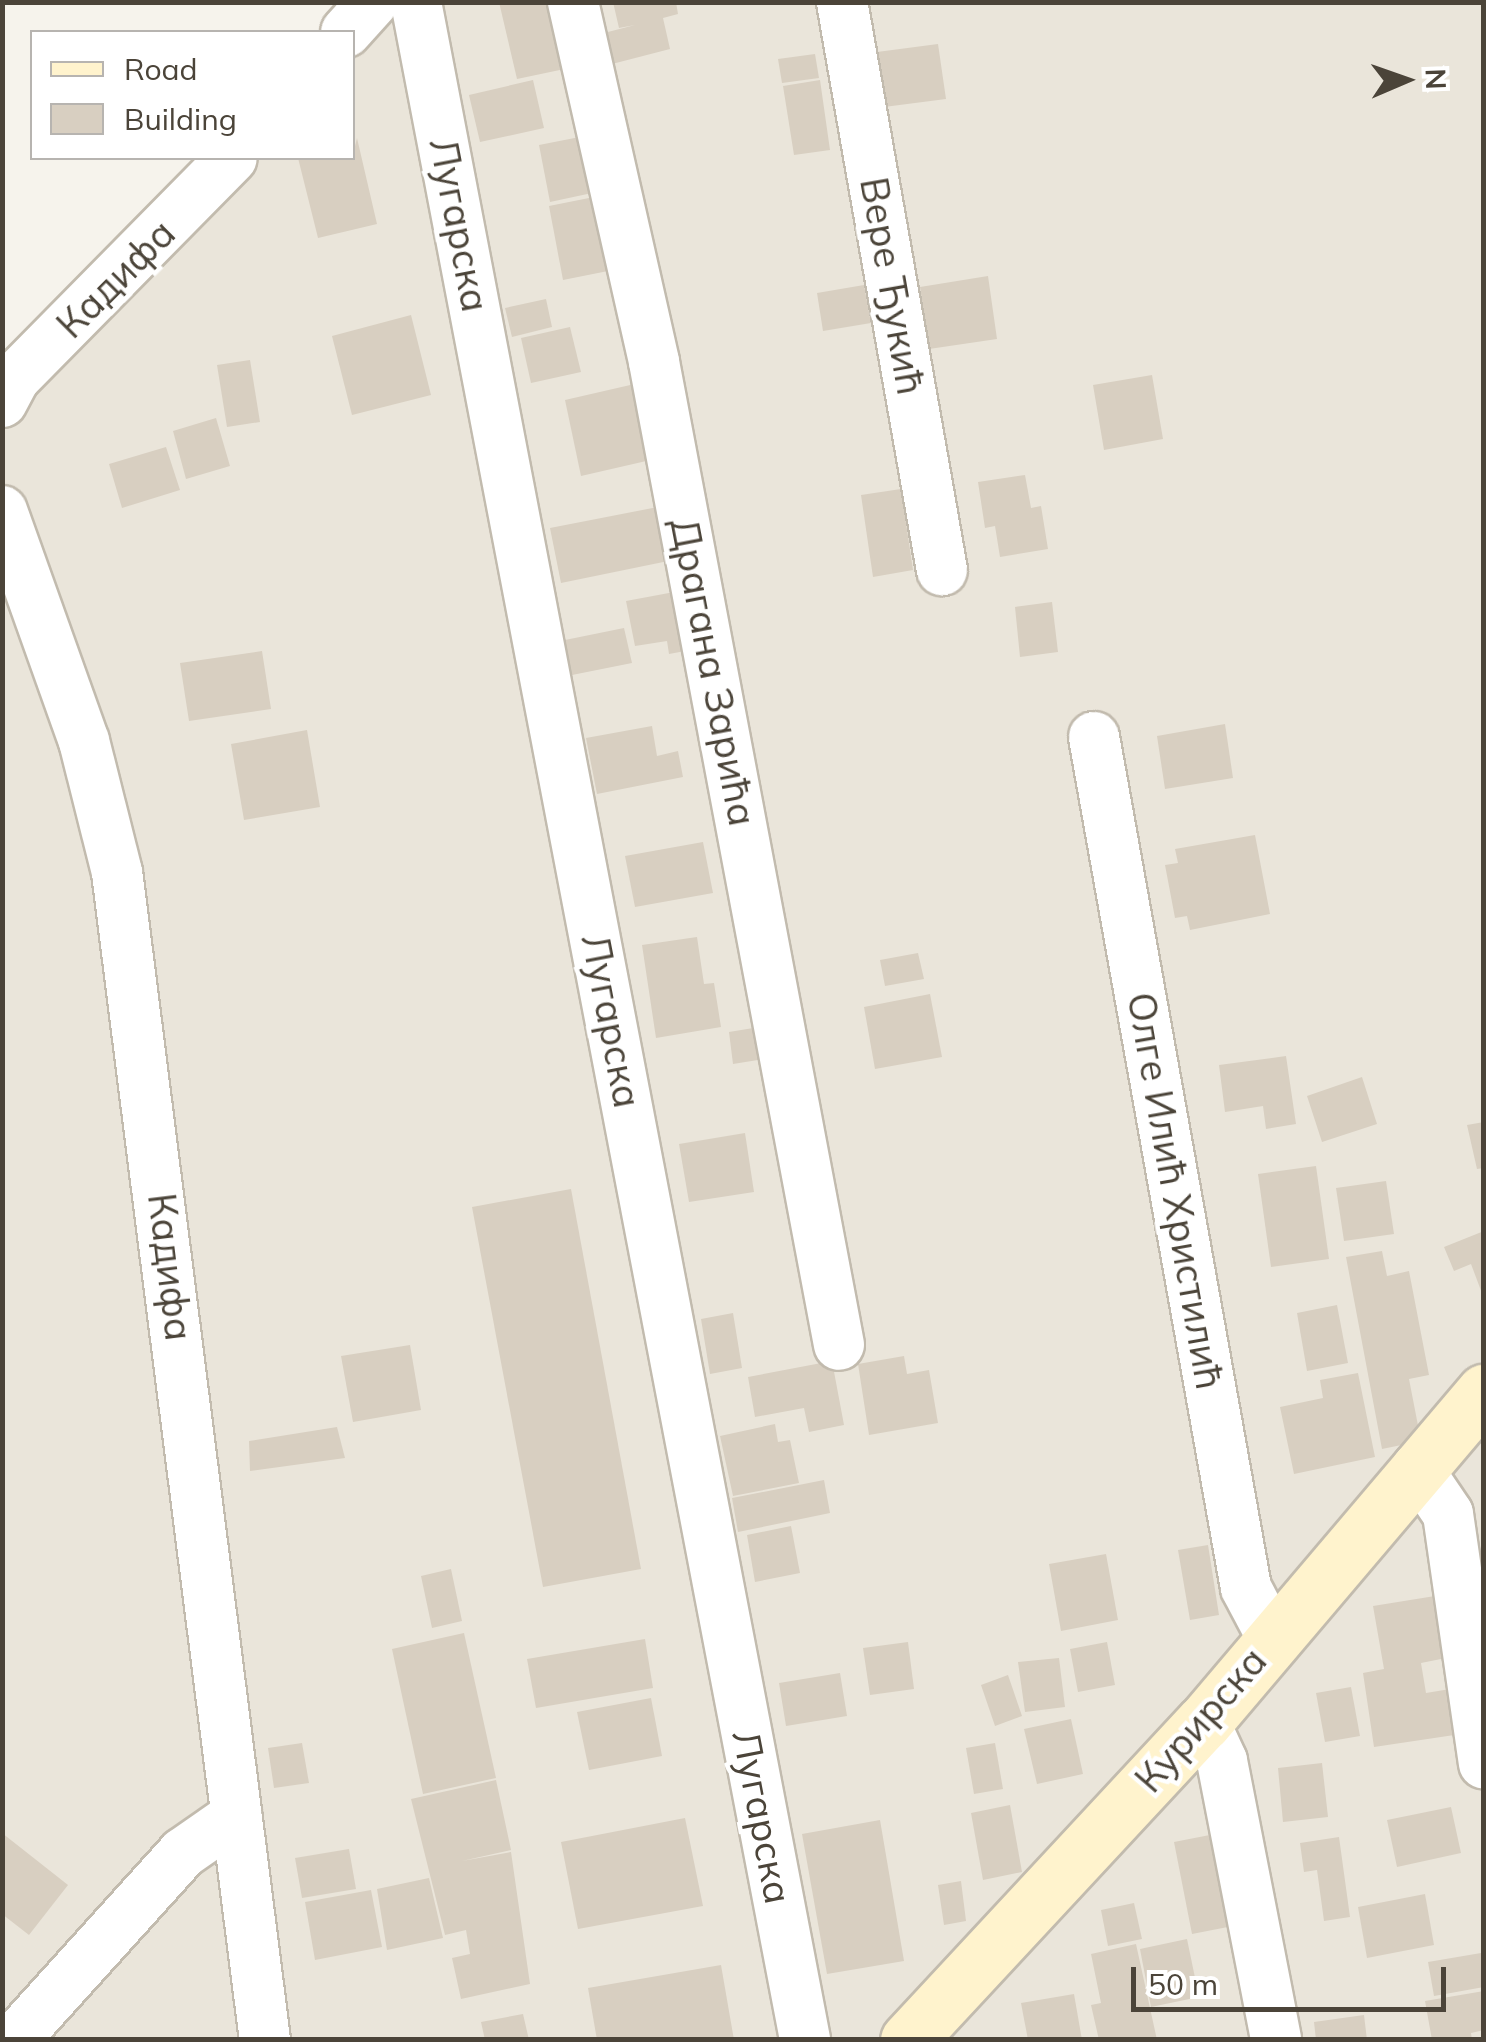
<!DOCTYPE html>
<html>
<head>
<meta charset="utf-8">
<style>
  body { margin:0 }
  #map { position:relative; width:1486px; height:2042px; overflow:hidden; background:#f6f3ec; font-family:Mulish,sans-serif }
  div>[style] { position:absolute }
  [style*='--x'] { left:calc(var(--x)*1px); top:calc(var(--y)*1px); width:calc(var(--w)*1px); rotate:calc(var(--a)*1deg) }
  .residential>* { inset:0; background:#eae5da }
  .building>* { inset:0; background:#d8cfc1 }
  .roads { filter:drop-shadow(2px 0 #c2bbae) drop-shadow(-2px 0 #c2bbae) drop-shadow(0 2px #c2bbae) drop-shadow(0 -2px #c2bbae) }
  .street>* { height:50px; margin:-25px; padding:0 25px; transform-origin:25px; border-radius:25px; background:#fff }
  .secondary>* { height:55px; margin:-27.5px; padding:0 27.5px; transform-origin:27.5px; border-radius:27.5px; background:#fff3cd }
  span { translate:-50% -50%; white-space:nowrap; text-align:center; line-height:1.15; -webkit-text-stroke:9px #fff; paint-order:stroke }
  .street-label { font-size:38px; color:#4b4439 }
  .frame { position:absolute; inset:0; border:5px solid #4b4439; pointer-events:none }
  .legend { position:absolute; left:30px; top:30px; width:325px; height:130px; box-sizing:border-box; background:#fff; border:2px solid #b7b4b0; margin:0; padding:12px 18px; list-style:none; font-size:30px; color:#4b4439 }
  .legend li { display:flex; align-items:center; gap:20px; height:50px }
  .legend b { width:50px; border:2px solid #b7b4b0 }
  .north { position:absolute; left:1356px; top:30px; width:100px; height:100px; -webkit-text-stroke:8px #fff; paint-order:stroke; rotate:88deg; font-size:28px; font-weight:700; line-height:40px; text-align:center; color:#4b4439 }
  .north::after { content:''; display:block; margin:auto; width:35px; height:45px; background:#4b4439; clip-path:polygon(50% 0,100% 100%,50% 72%,0 100%) }
  .scale { position:absolute; left:1131px; top:1967px; width:315px; height:45px; box-sizing:border-box; border:5px solid #4b4439; border-top:0; padding-left:12px; font-size:30px; line-height:35px; white-space:nowrap; color:#4b4439; -webkit-text-stroke:8px #fff; paint-order:stroke }
</style>
</head>
<body>
<div id="map">
  <div class="residential">
    <i style="clip-path:polygon(350px 3px,1483px 3px,1483px 2039px,3px 2040px,3px 393px,212px 158px,352px 158px)"></i>
  </div>
  <div class="building">
    <i style="clip-path:polygon(499px 2px,560px 2px,574px 67px,517px 79px)"></i>
    <i style="clip-path:polygon(613px 2px,676px 2px,678px 14px,663px 18px,670px 49px,612px 64px,604px 33px,635px 25px,619px 28px)"></i>
    <i style="clip-path:polygon(938px 44px,946px 99px,884px 107px,877px 52px)"></i>
    <i style="clip-path:polygon(815px 54px,819px 78px,782px 83px,778px 59px)"></i>
    <i style="clip-path:polygon(533px 80px,544px 128px,480px 142px,469px 95px)"></i>
    <i style="clip-path:polygon(820px 80px,830px 150px,794px 155px,783px 86px)"></i>
    <i style="clip-path:polygon(595px 134px,606px 190px,550px 202px,539px 145px)"></i>
    <i style="clip-path:polygon(357px 138px,377px 224px,318px 238px,298px 158px,352px 158px)"></i>
    <i style="clip-path:polygon(599px 196px,613px 270px,563px 280px,549px 206px)"></i>
    <i style="clip-path:polygon(988px 276px,997px 339px,929px 349px,920px 287px)"></i>
    <i style="clip-path:polygon(864px 285px,871px 323px,823px 331px,817px 293px)"></i>
    <i style="clip-path:polygon(546px 299px,552px 327px,512px 337px,505px 308px)"></i>
    <i style="clip-path:polygon(411px 315px,431px 395px,352px 415px,332px 336px)"></i>
    <i style="clip-path:polygon(570px 327px,581px 372px,531px 383px,521px 338px)"></i>
    <i style="clip-path:polygon(250px 360px,260px 422px,227px 427px,217px 365px)"></i>
    <i style="clip-path:polygon(1152px 375px,1163px 439px,1104px 450px,1093px 385px)"></i>
    <i style="clip-path:polygon(639px 383px,655px 459px,581px 476px,565px 400px)"></i>
    <i style="clip-path:polygon(216px 418px,230px 466px,186px 479px,173px 431px)"></i>
    <i style="clip-path:polygon(166px 447px,180px 490px,122px 508px,109px 464px)"></i>
    <i style="clip-path:polygon(1025px 475px,1031px 508px,1041px 506px,1048px 549px,1000px 557px,995px 526px,985px 528px,978px 482px)"></i>
    <i style="clip-path:polygon(901px 489px,913px 570px,873px 577px,861px 495px)"></i>
    <i style="clip-path:polygon(668px 505px,678px 559px,561px 583px,550px 528px)"></i>
    <i style="clip-path:polygon(685px 590px,696px 649px,669px 654px,667px 641px,635px 646px,626px 601px)"></i>
    <i style="clip-path:polygon(1052px 602px,1058px 652px,1020px 657px,1015px 607px)"></i>
    <i style="clip-path:polygon(624px 628px,632px 663px,572px 675px,565px 640px)"></i>
    <i style="clip-path:polygon(262px 651px,271px 709px,189px 721px,180px 663px)"></i>
    <i style="clip-path:polygon(1225px 724px,1233px 778px,1165px 789px,1157px 736px)"></i>
    <i style="clip-path:polygon(652px 726px,657px 756px,678px 751px,683px 777px,597px 794px,586px 738px)"></i>
    <i style="clip-path:polygon(307px 730px,320px 807px,244px 820px,231px 744px)"></i>
    <i style="clip-path:polygon(1255px 835px,1270px 914px,1190px 930px,1187px 916px,1175px 918px,1165px 865px,1178px 863px,1175px 849px)"></i>
    <i style="clip-path:polygon(703px 842px,713px 893px,635px 907px,625px 856px)"></i>
    <i style="clip-path:polygon(697px 937px,704px 984px,714px 983px,721px 1027px,656px 1038px,642px 945px)"></i>
    <i style="clip-path:polygon(918px 953px,924px 979px,885px 986px,880px 960px)"></i>
    <i style="clip-path:polygon(930px 994px,942px 1057px,875px 1069px,864px 1007px)"></i>
    <i style="clip-path:polygon(772px 1025px,777px 1057px,733px 1064px,729px 1032px)"></i>
    <i style="clip-path:polygon(1286px 1056px,1296px 1124px,1266px 1129px,1263px 1106px,1225px 1112px,1219px 1065px)"></i>
    <i style="clip-path:polygon(1362px 1077px,1377px 1124px,1322px 1142px,1307px 1096px)"></i>
    <i style="clip-path:polygon(1484px 1122px,1484px 1168px,1477px 1169px,1467px 1125px)"></i>
    <i style="clip-path:polygon(745px 1133px,754px 1192px,689px 1202px,679px 1144px)"></i>
    <i style="clip-path:polygon(1316px 1166px,1329px 1259px,1271px 1267px,1258px 1174px)"></i>
    <i style="clip-path:polygon(1386px 1181px,1394px 1234px,1344px 1241px,1336px 1188px)"></i>
    <i style="clip-path:polygon(571px 1189px,641px 1569px,543px 1587px,472px 1207px)"></i>
    <i style="clip-path:polygon(1484px 1231px,1484px 1295px,1483px 1296px,1471px 1264px,1454px 1271px,1444px 1247px)"></i>
    <i style="clip-path:polygon(1382px 1251px,1387px 1276px,1409px 1271px,1429px 1375px,1409px 1379px,1421px 1441px,1382px 1449px,1346px 1257px)"></i>
    <i style="clip-path:polygon(1337px 1305px,1348px 1363px,1307px 1371px,1297px 1313px)"></i>
    <i style="clip-path:polygon(733px 1313px,742px 1368px,710px 1374px,701px 1319px)"></i>
    <i style="clip-path:polygon(410px 1345px,421px 1410px,353px 1422px,341px 1356px)"></i>
    <i style="clip-path:polygon(904px 1356px,907px 1374px,929px 1370px,938px 1423px,869px 1435px,858px 1364px)"></i>
    <i style="clip-path:polygon(832px 1361px,844px 1425px,809px 1432px,804px 1408px,755px 1417px,748px 1377px)"></i>
    <i style="clip-path:polygon(1358px 1373px,1375px 1457px,1294px 1474px,1280px 1407px,1323px 1398px,1320px 1380px)"></i>
    <i style="clip-path:polygon(775px 1424px,778px 1442px,790px 1440px,799px 1483px,733px 1496px,720px 1436px)"></i>
    <i style="clip-path:polygon(337px 1427px,345px 1458px,250px 1471px,249px 1441px)"></i>
    <i style="clip-path:polygon(824px 1480px,830px 1513px,738px 1532px,732px 1498px)"></i>
    <i style="clip-path:polygon(791px 1526px,800px 1573px,755px 1582px,747px 1535px)"></i>
    <i style="clip-path:polygon(1208px 1545px,1219px 1615px,1190px 1620px,1178px 1550px)"></i>
    <i style="clip-path:polygon(1106px 1554px,1118px 1620px,1061px 1631px,1049px 1564px)"></i>
    <i style="clip-path:polygon(451px 1569px,462px 1621px,432px 1628px,421px 1576px)"></i>
    <i style="clip-path:polygon(1435px 1596px,1446px 1658px,1421px 1663px,1426px 1693px,1456px 1688px,1461px 1734px,1374px 1747px,1363px 1673px,1384px 1669px,1373px 1606px)"></i>
    <i style="clip-path:polygon(464px 1633px,496px 1778px,423px 1794px,392px 1649px)"></i>
    <i style="clip-path:polygon(645px 1639px,653px 1688px,536px 1708px,527px 1659px)"></i>
    <i style="clip-path:polygon(908px 1642px,914px 1689px,870px 1695px,863px 1648px)"></i>
    <i style="clip-path:polygon(1107px 1642px,1115px 1685px,1078px 1692px,1070px 1649px)"></i>
    <i style="clip-path:polygon(1059px 1658px,1065px 1707px,1025px 1712px,1018px 1662px)"></i>
    <i style="clip-path:polygon(840px 1673px,847px 1716px,786px 1726px,779px 1683px)"></i>
    <i style="clip-path:polygon(1008px 1675px,1022px 1716px,995px 1726px,981px 1685px)"></i>
    <i style="clip-path:polygon(1351px 1687px,1360px 1736px,1325px 1742px,1316px 1693px)"></i>
    <i style="clip-path:polygon(651px 1698px,662px 1756px,589px 1770px,577px 1712px)"></i>
    <i style="clip-path:polygon(1071px 1719px,1083px 1774px,1037px 1784px,1024px 1729px)"></i>
    <i style="clip-path:polygon(302px 1743px,309px 1783px,274px 1788px,268px 1748px)"></i>
    <i style="clip-path:polygon(995px 1743px,1003px 1789px,974px 1794px,966px 1748px)"></i>
    <i style="clip-path:polygon(1322px 1763px,1328px 1817px,1283px 1822px,1278px 1768px)"></i>
    <i style="clip-path:polygon(496px 1780px,511px 1850px,462px 1861px,511px 1852px,530px 1984px,461px 1999px,452px 1958px,470px 1954px,466px 1930px,445px 1935px,411px 1799px)"></i>
    <i style="clip-path:polygon(1010px 1805px,1022px 1872px,983px 1880px,971px 1813px)"></i>
    <i style="clip-path:polygon(1451px 1807px,1461px 1853px,1397px 1867px,1387px 1820px)"></i>
    <i style="clip-path:polygon(685px 1818px,703px 1906px,578px 1929px,561px 1842px)"></i>
    <i style="clip-path:polygon(880px 1820px,904px 1961px,827px 1974px,802px 1834px)"></i>
    <i style="clip-path:polygon(2px 1833px,68px 1885px,29px 1935px,2px 1914px)"></i>
    <i style="clip-path:polygon(1220px 1833px,1238px 1925px,1192px 1934px,1174px 1842px)"></i>
    <i style="clip-path:polygon(1339px 1837px,1350px 1917px,1324px 1921px,1317px 1870px,1304px 1872px,1300px 1843px)"></i>
    <i style="clip-path:polygon(349px 1849px,356px 1889px,302px 1898px,295px 1858px)"></i>
    <i style="clip-path:polygon(429px 1878px,443px 1938px,387px 1950px,377px 1889px)"></i>
    <i style="clip-path:polygon(961px 1881px,966px 1921px,944px 1925px,938px 1885px)"></i>
    <i style="clip-path:polygon(371px 1890px,382px 1947px,315px 1960px,305px 1902px)"></i>
    <i style="clip-path:polygon(1425px 1894px,1434px 1945px,1367px 1958px,1358px 1907px)"></i>
    <i style="clip-path:polygon(1134px 1903px,1142px 1939px,1108px 1946px,1101px 1910px)"></i>
    <i style="clip-path:polygon(1187px 1939px,1199px 1997px,1151px 2007px,1140px 1949px)"></i>
    <i style="clip-path:polygon(1136px 1944px,1157px 2040px,1099px 2040px,1091px 2005px,1101px 2003px,1091px 1954px)"></i>
    <i style="clip-path:polygon(1481px 1953px,1484px 1987px,1434px 1996px,1428px 1962px)"></i>
    <i style="clip-path:polygon(721px 1965px,734px 2040px,597px 2040px,588px 1988px)"></i>
    <i style="clip-path:polygon(1484px 1991px,1484px 2030px,1471px 2033px,1472px 2040px,1432px 2040px,1425px 2001px)"></i>
    <i style="clip-path:polygon(1074px 1994px,1082px 2040px,1028px 2040px,1021px 2003px)"></i>
    <i style="clip-path:polygon(523px 2014px,529px 2040px,485px 2040px,481px 2022px)"></i>
    <i style="clip-path:polygon(1364px 2015px,1367px 2040px,1316px 2040px,1314px 2022px)"></i>
  </div>
  <div class="roads">
    <div class="street">
      <i style="--x:416;--y:2;--w:2075;--a:79.19"></i>
      <i style="--x:573;--y:2;--w:369;--a:77.3"></i>
      <i style="--x:654;--y:362;--w:1000;--a:79.34"></i>
      <i style="--x:842;--y:2;--w:577;--a:80.02"></i>
      <i style="--x:346;--y:32;--w:40;--a:-48"></i>
      <i style="--x:2;--y:402;--w:26;--a:-62"></i>
      <i style="--x:14;--y:379;--w:310;--a:-45.4"></i>
      <i style="--x:2;--y:511;--w:244;--a:70.4"></i>
      <i style="--x:84;--y:741;--w:135;--a:75.9"></i>
      <i style="--x:117;--y:872;--w:1177;--a:82.78"></i>
      <i style="--x:1094;--y:737;--w:864;--a:79.87"></i>
      <i style="--x:1246;--y:1588;--w:58;--a:62.1"></i>
      <i style="--x:1417;--y:1468;--w:55;--a:56"></i>
      <i style="--x:1448;--y:1514;--w:252;--a:81.8"></i>
      <i style="--x:1204;--y:1722;--w:43;--a:65.2"></i>
      <i style="--x:1222;--y:1761;--w:284;--a:79"></i>
      <i style="--x:14;--y:2040;--w:252;--a:-47.9"></i>
      <i style="--x:183;--y:1853;--w:65;--a:-34.9"></i>
    </div>
    <div class="secondary">
      <i style="--x:908;--y:2040;--w:434;--a:-47.1"></i>
      <i style="--x:1204;--y:1722;--w:433;--a:-49.7"></i>
    </div>
  </div>
  <div class="street-label">
    <span style="left:459px;top:225px;rotate:79deg">Лугарска</span>
    <span style="left:116px;top:279px;rotate:-45deg">Кадифа</span>
    <span style="left:892px;top:286px;rotate:80deg">Вере Ђукић</span>
    <span style="left:713px;top:672px;rotate:79deg">Драгана Зарића</span>
    <span style="left:611px;top:1021px;rotate:79deg">Лугарска</span>
    <span style="left:1175px;top:1191px;rotate:80deg">Олге Илић Христилић</span>
    <span style="left:170px;top:1267px;rotate:83deg">Кадифа</span>
    <span style="left:1201px;top:1720px;rotate:-49deg">Курирска</span>
    <span style="left:762px;top:1817px;rotate:79deg">Лугарска</span>
  </div>
  <div class="frame"></div>
  <ul class="legend">
  <li><b style="height:12px;background:#fff3cd"></b>Road</li>
  <li><b style="height:28px;background:#d8cfc1"></b>Building</li>
  </ul>
  <div class="north">N</div>
  <div class="scale">50 m</div>
</div>
</body>
</html>
